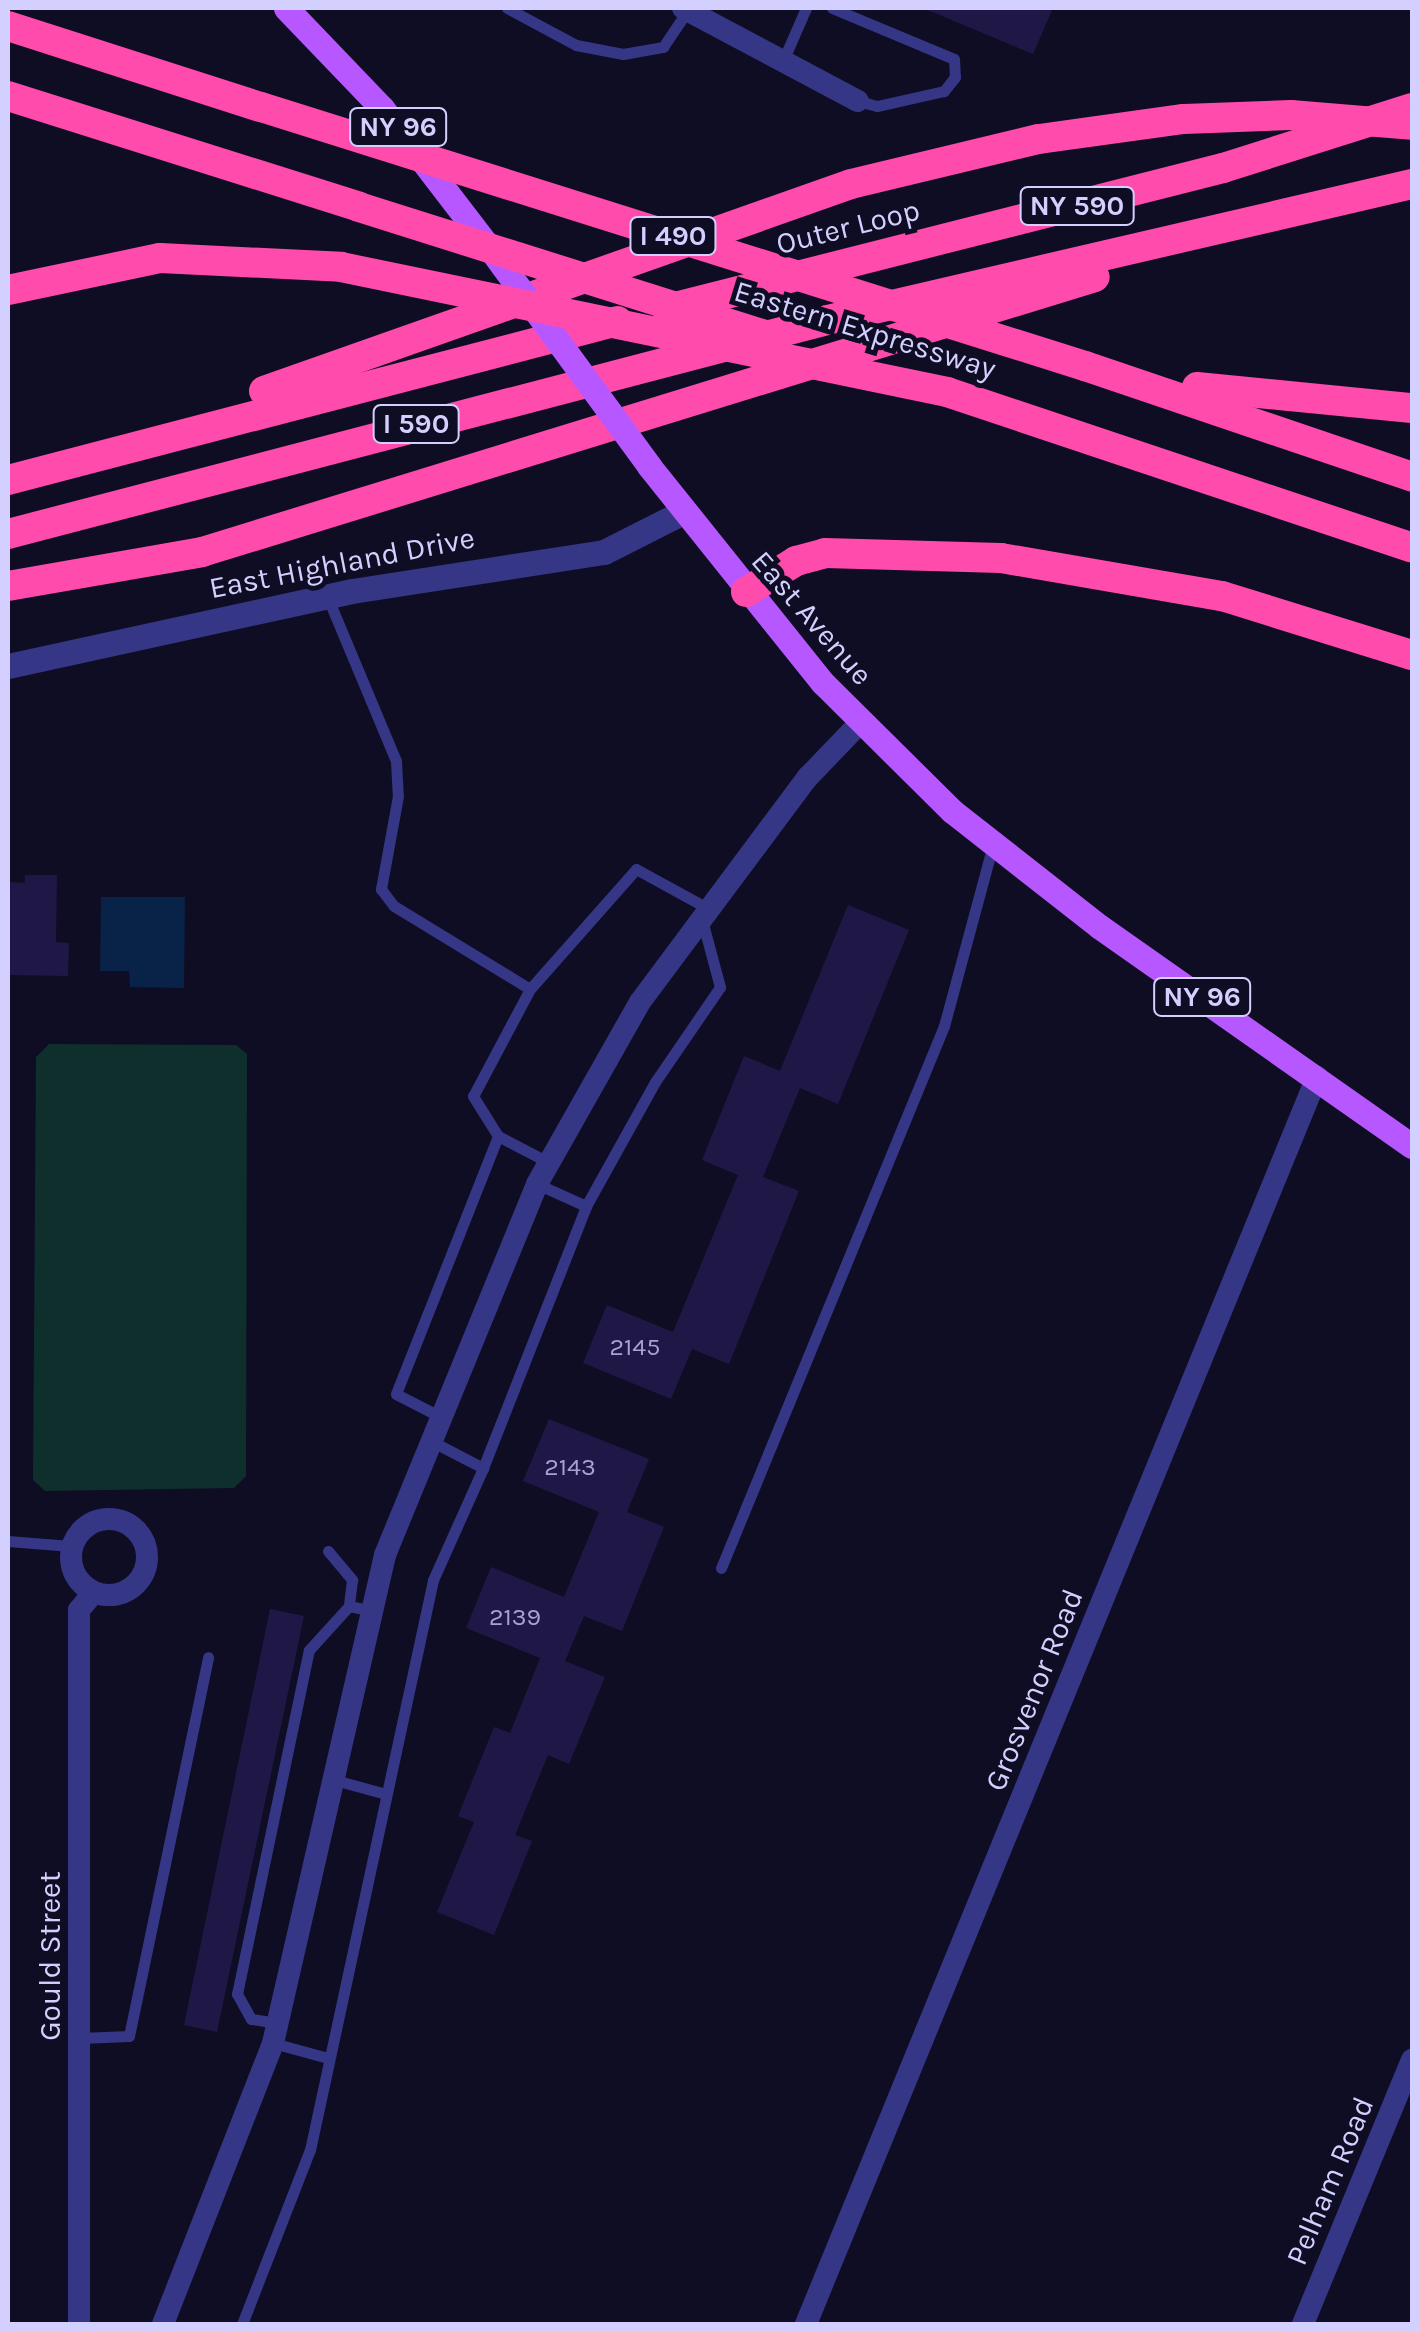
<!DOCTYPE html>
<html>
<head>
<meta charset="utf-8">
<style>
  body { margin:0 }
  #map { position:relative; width:1420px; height:2332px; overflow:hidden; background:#0f0d24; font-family:Karla,sans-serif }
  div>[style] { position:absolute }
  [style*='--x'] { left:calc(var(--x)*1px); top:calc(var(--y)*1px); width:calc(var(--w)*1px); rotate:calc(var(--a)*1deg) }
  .green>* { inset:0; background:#0f2f2c }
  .water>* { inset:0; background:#082347 }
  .building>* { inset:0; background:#1f1846 }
  .service>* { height:11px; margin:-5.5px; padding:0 5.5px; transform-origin:5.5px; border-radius:5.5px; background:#353686 }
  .minor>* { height:22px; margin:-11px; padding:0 11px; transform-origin:11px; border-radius:11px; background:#353686 }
  .minor>.ring { margin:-11px; padding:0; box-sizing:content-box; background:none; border:22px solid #353686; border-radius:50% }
  .tertiary>* { height:25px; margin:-12.5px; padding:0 12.5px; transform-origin:12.5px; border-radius:12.5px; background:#353686 }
  .primary>* { height:25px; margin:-12.5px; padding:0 12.5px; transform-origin:12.5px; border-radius:12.5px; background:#b757ff }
  .motorway>* { height:30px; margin:-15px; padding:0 15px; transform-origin:15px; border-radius:15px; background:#ff4bab }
  .primary-bridge>* { height:25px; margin:-12.5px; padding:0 12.5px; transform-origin:12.5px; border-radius:12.5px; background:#b757ff }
  .motorway-bridge>* { height:30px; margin:-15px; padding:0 15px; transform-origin:15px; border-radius:15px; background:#ff4bab }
  span { translate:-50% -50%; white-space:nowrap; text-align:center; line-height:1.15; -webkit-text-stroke:10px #0f0d24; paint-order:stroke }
  .number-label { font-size:25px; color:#a6a2d1 }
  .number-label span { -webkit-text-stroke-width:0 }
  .shield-label span { padding:2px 8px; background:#0f0d24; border:2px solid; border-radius:8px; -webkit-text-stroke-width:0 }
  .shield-label { font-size:28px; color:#d3d0ff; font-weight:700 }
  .street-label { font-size:30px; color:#d3d0ff }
  .frame { position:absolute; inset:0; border:10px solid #d3d0ff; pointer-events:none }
</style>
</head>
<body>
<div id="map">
  <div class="green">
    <i style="clip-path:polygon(49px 1044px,236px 1045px,247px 1054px,246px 1476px,234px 1488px,45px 1491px,33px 1480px,36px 1057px)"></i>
  </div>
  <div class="water">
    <i style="clip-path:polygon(101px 897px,185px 897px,184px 988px,130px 987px,129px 971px,100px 971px)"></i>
  </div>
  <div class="building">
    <i style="clip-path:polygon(923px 8px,1053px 8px,1033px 54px)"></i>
    <i style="clip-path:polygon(25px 875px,57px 875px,56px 942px,69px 943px,68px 976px,8px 975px,8px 882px,25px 883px)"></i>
    <i style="clip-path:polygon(848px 905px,909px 930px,838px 1104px,800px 1088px,763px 1177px,799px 1191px,729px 1364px,692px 1349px,671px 1399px,583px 1363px,607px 1305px,673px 1332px,738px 1175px,702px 1160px,744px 1056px,780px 1071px)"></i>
    <i style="clip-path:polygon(549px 1419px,649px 1459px,627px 1512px,664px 1527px,622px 1631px,584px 1616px,565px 1661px,605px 1677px,569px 1764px,548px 1755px,515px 1835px,532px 1841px,494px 1935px,437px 1912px,474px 1822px,458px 1816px,494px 1727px,510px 1733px,540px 1658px,466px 1628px,491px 1567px,564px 1597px,599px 1512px,523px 1481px)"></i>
    <i style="clip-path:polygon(270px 1609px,304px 1616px,217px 2032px,184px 2025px)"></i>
  </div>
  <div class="service">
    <i style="--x:507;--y:8;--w:78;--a:28.2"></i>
    <i style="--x:576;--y:45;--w:48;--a:10.8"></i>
    <i style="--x:623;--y:54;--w:41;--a:-9.9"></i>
    <i style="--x:663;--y:47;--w:45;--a:-56"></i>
    <i style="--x:832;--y:8;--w:132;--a:22.7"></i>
    <i style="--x:954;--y:59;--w:18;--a:87"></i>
    <i style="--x:955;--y:77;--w:18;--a:128"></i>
    <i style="--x:944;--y:91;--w:69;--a:167.4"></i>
    <i style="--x:877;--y:106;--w:20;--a:-165"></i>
    <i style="--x:782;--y:63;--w:60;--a:-66.4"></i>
    <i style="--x:327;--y:596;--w:179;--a:67.3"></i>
    <i style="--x:396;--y:761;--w:35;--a:87"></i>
    <i style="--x:398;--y:796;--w:95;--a:100.4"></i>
    <i style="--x:381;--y:889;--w:21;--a:53"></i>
    <i style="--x:394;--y:906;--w:159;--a:31.4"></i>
    <i style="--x:530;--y:989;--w:121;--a:118"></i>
    <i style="--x:473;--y:1096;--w:47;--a:58"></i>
    <i style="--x:498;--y:1136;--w:277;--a:111.6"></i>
    <i style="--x:396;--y:1394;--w:51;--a:27.1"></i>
    <i style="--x:530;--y:989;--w:160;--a:-48.5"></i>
    <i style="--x:636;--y:869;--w:83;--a:28.7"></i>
    <i style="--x:498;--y:1136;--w:56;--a:27.5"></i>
    <i style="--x:537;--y:1184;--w:54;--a:24.2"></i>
    <i style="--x:431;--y:1441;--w:59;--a:27.4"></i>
    <i style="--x:483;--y:1468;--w:282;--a:-68.5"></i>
    <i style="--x:586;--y:1206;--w:142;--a:-60.9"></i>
    <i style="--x:655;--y:1082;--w:115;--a:-55.6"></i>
    <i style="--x:720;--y:987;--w:69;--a:-105"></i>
    <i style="--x:8;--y:1541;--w:63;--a:4.5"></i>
    <i style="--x:328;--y:1551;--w:38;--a:50"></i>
    <i style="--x:352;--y:1580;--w:26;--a:97"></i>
    <i style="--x:721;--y:1568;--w:586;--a:-67.64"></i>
    <i style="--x:944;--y:1026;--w:188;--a:-74.9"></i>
    <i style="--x:331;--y:1779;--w:57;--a:15.3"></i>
    <i style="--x:277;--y:2023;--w:26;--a:-171"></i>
    <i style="--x:251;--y:2019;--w:29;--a:-119"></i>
    <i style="--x:237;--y:1994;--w:351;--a:-78.2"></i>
    <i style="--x:309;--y:1650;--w:59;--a:-47.7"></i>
    <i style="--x:349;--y:1606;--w:19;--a:12"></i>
    <i style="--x:80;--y:2038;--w:49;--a:-2.3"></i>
    <i style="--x:129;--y:2036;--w:387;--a:-78.2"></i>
    <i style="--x:273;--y:2043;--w:57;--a:15.3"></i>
    <i style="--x:242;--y:2324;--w:187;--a:-68.7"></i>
    <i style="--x:310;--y:2150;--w:583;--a:-77.82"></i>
    <i style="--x:433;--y:1580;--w:123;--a:-65.9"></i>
  </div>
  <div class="minor">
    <i style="--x:683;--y:8;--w:198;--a:28"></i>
    <i class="ring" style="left:71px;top:1519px;width:54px;height:54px"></i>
    <i style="--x:79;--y:2324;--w:714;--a:-90"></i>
    <i style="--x:79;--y:1610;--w:23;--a:-50"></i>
    <i style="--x:163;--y:2324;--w:302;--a:-68.6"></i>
    <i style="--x:273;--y:2043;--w:501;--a:-77.07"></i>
    <i style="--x:385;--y:1555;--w:401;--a:-67.7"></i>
    <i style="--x:537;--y:1184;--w:209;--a:-60.5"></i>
    <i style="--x:640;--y:1002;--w:281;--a:-53.3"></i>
    <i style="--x:808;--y:777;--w:75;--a:-46.1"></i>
    <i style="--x:806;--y:2324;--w:1348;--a:-67.72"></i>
    <i style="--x:1303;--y:2324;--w:286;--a:-67.6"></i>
  </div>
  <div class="tertiary">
    <i style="--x:8;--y:666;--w:352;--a:-12.3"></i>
    <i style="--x:352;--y:591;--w:255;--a:-8.8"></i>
    <i style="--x:604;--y:552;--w:89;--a:-26.9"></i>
  </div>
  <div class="primary">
    <i style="--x:286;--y:8;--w:139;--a:46.2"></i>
    <i style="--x:382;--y:108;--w:185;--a:52.5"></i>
    <i style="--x:649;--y:466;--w:278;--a:51.3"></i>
    <i style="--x:823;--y:683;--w:182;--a:44.8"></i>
    <i style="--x:952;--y:811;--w:188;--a:38.1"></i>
    <i style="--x:1100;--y:927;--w:381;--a:35.1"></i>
  </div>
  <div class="motorway">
    <i style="--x:8;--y:26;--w:266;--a:17.8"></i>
    <i style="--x:8;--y:96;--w:368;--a:17.5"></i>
    <i style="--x:8;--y:290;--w:155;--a:-11.9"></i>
    <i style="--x:160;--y:258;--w:181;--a:2.8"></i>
    <i style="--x:667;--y:309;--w:574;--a:-14.23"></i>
    <i style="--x:1223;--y:168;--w:198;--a:-17.6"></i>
    <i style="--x:1085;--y:366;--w:345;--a:18.7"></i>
    <i style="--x:1197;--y:387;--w:216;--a:5.6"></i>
    <i style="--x:264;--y:391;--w:622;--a:-19.42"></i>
    <i style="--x:851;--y:184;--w:193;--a:-13.5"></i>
    <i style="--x:1039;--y:139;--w:146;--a:-7.9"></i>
    <i style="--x:947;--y:392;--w:490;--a:18.5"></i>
    <i style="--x:8;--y:480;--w:630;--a:-14.61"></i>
    <i style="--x:8;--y:534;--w:846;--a:-14.64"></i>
    <i style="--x:827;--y:320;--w:601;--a:-13.09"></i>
    <i style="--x:8;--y:586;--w:197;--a:-9.9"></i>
    <i style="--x:202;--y:552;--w:934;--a:-17.12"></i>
    <i style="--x:746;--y:592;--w:59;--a:-31.8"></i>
    <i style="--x:796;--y:561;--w:30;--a:-15"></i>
    <i style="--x:825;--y:553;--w:176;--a:1.6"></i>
    <i style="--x:1001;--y:558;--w:224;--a:9.8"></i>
    <i style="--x:1222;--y:596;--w:199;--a:17.3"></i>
  </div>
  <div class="primary-bridge">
    <i style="--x:497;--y:258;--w:258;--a:53.8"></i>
  </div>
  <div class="motorway-bridge">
    <i style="--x:261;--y:107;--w:864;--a:17.45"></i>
    <i style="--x:1184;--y:119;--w:107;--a:-2.1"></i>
    <i style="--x:1291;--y:115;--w:121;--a:4.7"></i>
    <i style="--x:359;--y:207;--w:427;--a:17.5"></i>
    <i style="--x:341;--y:267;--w:619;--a:11.65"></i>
  </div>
  <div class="number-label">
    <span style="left:635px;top:1347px">2145</span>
    <span style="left:570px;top:1467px">2143</span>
    <span style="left:515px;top:1617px">2139</span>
  </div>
  <div class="shield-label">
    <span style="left:398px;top:127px">NY 96</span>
    <span style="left:1077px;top:206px">NY 590</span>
    <span style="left:673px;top:236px">I 490</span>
    <span style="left:416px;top:424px">I 590</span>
    <span style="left:1202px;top:997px">NY 96</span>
  </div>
  <div class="street-label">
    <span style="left:848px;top:227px;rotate:-14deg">Outer Loop</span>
    <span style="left:865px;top:330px;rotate:17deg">Eastern Expressway</span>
    <span style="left:342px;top:563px;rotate:-11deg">East Highland Drive</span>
    <span style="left:812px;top:618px;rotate:49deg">East Avenue</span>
    <span style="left:1034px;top:1690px;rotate:-68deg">Grosvenor Road</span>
    <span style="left:50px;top:1956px;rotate:-90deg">Gould Street</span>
    <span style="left:1330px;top:2181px;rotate:-67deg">Pelham Road</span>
  </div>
  <div class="frame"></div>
</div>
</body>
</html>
